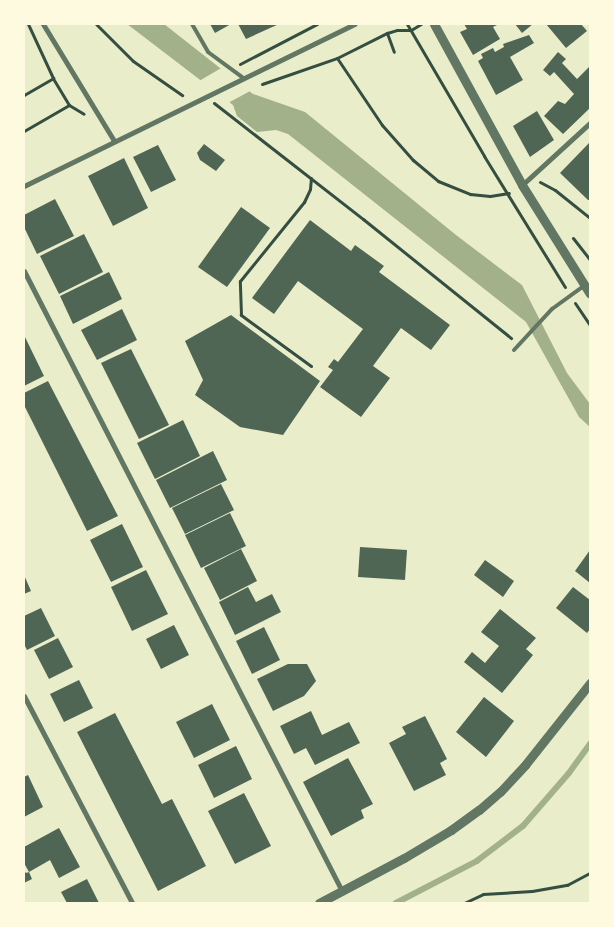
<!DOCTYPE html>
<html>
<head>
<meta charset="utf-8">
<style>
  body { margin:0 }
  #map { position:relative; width:614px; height:927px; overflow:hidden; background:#e9edc9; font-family:Commissioner,sans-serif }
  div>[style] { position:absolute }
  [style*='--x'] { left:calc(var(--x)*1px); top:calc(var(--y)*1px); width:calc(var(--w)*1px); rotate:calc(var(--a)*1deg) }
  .water>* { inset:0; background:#a3b18a }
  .pier>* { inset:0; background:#e9edc9 }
  .stream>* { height:5.5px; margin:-2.75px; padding:0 2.75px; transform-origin:2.75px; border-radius:2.75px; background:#a3b18a }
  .building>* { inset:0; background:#4f6655 }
  .path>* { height:3px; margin:-1.5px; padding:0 1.5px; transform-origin:1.5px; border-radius:1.5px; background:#344e41 }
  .service>* { height:4px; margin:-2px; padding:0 2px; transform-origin:2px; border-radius:2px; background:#617663 }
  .minor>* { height:5px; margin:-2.5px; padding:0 2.5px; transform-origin:2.5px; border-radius:2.5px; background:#617663 }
  .tertiary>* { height:9px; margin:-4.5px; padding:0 4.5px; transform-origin:4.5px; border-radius:4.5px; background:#617663 }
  span { translate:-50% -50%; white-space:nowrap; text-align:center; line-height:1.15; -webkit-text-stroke:4px #fefae0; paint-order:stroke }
  .frame { position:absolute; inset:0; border:25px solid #fefae0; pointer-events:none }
</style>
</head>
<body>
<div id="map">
  <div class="water">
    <i style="clip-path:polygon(127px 24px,164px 24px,253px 94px,305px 112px,456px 235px,522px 285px,567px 373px,590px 404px,590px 427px,579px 417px,526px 322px,288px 134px,276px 130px,257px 132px,237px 116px,233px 105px)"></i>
  </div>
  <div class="pier">
    <i style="clip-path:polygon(223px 67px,252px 90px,228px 103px,199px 81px)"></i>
  </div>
  <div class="stream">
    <i style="--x:396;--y:903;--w:91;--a:-27.4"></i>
    <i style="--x:477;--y:861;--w:58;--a:-37.3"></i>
    <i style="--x:523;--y:826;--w:70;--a:-49"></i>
    <i style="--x:569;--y:773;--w:36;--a:-54"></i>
  </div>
  <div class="building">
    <i style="clip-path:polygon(210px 24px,231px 24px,215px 33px)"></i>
    <i style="clip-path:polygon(238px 24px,279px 24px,246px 39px)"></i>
    <i style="clip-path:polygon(464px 24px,499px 24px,493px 27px,500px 39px,473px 55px,460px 32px,467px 29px)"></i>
    <i style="clip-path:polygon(515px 24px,533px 24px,522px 33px)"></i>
    <i style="clip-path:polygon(546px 24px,581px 24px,587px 31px,566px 48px)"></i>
    <i style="clip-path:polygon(529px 35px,534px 43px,510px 57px,523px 80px,496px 95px,478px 61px,483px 58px,481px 54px,493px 48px,495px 52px,504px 47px,503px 44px)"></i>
    <i style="clip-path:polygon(558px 52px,566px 59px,562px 63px,577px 79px,590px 66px,590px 108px,563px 134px,544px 116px,558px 101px,565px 104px,574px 94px,554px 72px,550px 76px,543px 70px)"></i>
    <i style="clip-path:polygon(537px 111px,554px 140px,530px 157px,513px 126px)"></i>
    <i style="clip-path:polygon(590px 142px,590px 200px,588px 200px,560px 173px)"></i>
    <i style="clip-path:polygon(204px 144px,225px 160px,216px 171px,200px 160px,197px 153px)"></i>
    <i style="clip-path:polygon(158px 145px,176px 180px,151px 192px,133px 157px)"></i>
    <i style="clip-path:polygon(124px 158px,148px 208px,113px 226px,88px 176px)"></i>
    <i style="clip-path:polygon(55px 199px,74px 236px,37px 254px,24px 227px,24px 215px)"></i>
    <i style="clip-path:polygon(241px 207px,270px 228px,227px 287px,198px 267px)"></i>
    <i style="clip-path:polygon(310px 220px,351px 251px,355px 245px,384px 266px,379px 272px,450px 325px,431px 350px,401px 328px,373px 366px,390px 378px,361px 417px,320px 387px,333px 370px,328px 367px,334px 359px,338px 362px,363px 329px,298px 281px,274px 314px,252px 298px)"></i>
    <i style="clip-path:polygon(84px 234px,103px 272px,59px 294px,40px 256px)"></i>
    <i style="clip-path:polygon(109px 272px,122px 299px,73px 324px,60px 296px)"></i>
    <i style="clip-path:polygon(122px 309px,137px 340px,97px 360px,81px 330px)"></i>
    <i style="clip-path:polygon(231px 315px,320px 381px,283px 435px,240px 427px,195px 395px,203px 380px,185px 341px)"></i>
    <i style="clip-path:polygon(24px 335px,44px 376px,24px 386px)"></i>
    <i style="clip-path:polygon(131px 349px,169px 425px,139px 439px,101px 363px)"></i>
    <i style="clip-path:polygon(48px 381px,118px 516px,87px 531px,24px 405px,24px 393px)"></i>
    <i style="clip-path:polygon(183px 420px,200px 456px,155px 479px,137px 443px)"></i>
    <i style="clip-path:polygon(213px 451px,227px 480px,170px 508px,156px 480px)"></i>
    <i style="clip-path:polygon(221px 484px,234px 510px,185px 534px,172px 508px)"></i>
    <i style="clip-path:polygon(230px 513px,246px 546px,201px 568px,185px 535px)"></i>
    <i style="clip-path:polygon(122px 524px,143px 567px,111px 582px,90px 540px)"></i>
    <i style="clip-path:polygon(360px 547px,407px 550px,405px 580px,358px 577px)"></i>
    <i style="clip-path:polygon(241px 549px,257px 581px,220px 600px,204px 568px)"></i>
    <i style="clip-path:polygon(590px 550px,590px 583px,575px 571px)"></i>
    <i style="clip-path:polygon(485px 560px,514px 581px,503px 597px,474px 575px)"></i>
    <i style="clip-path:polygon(146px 570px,168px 614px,132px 631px,111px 587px)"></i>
    <i style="clip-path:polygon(24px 575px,31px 591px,24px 594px)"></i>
    <i style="clip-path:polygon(248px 587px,256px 602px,272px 594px,281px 612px,235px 635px,219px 602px)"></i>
    <i style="clip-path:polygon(573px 587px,590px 600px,590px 629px,587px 633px,556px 608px)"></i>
    <i style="clip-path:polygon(41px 608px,55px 636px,27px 650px,24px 644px,24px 616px)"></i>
    <i style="clip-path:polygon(500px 609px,536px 638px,526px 649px,533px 655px,502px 693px,464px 662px,472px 652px,485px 663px,499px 646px,481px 632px)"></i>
    <i style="clip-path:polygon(174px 625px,189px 655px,161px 669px,146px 639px)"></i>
    <i style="clip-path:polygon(264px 627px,280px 660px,252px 674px,236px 641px)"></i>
    <i style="clip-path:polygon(58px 638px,73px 667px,49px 679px,34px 650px)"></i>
    <i style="clip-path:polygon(288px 664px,307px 664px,316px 681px,304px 696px,273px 711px,257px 679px)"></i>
    <i style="clip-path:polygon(79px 680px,93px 708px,64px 722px,50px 694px)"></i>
    <i style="clip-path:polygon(484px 697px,514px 721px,486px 757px,456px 732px)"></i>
    <i style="clip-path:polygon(212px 704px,230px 740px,194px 758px,176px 722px)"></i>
    <i style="clip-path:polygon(311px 711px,322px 735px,349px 722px,360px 743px,315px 765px,306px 748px,294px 754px,280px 726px)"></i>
    <i style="clip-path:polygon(115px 713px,162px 804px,172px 799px,206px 866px,158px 891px,77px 732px)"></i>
    <i style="clip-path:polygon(425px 716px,447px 759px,440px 763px,446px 775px,414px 791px,389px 743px,406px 734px,402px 727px)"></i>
    <i style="clip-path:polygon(236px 746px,252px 779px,214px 798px,198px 765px)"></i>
    <i style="clip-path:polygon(348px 758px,373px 804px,361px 810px,364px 818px,331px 836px,303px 782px)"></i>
    <i style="clip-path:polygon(28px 775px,43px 807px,24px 817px,24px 777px)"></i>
    <i style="clip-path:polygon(244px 793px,271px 846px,235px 864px,208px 811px)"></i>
    <i style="clip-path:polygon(59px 828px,80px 867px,59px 878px,50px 860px,29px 872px,24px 863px,24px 847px)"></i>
    <i style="clip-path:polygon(24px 871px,26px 873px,29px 872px,32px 879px,24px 883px)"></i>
    <i style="clip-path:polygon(87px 879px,99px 903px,67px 903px,61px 892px)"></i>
  </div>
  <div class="path">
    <i style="--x:96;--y:24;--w:52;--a:45"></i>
    <i style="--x:133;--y:61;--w:60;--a:34.8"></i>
    <i style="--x:407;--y:24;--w:153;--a:59.7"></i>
    <i style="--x:484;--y:156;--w:154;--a:58.3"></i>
    <i style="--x:387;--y:33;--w:20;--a:70"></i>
    <i style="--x:337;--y:58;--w:81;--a:56.1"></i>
    <i style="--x:382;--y:125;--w:47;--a:48.5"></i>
    <i style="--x:413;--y:160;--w:33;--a:40"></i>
    <i style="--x:438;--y:181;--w:35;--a:22"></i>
    <i style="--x:470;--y:194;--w:20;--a:6"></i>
    <i style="--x:490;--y:196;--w:19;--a:-9"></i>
    <i style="--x:240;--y:64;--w:87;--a:-27.5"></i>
    <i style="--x:262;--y:84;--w:79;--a:-19.1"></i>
    <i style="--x:337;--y:58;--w:56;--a:-26.6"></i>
    <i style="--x:387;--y:33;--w:10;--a:-17"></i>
    <i style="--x:397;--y:30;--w:14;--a:0"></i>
    <i style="--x:411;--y:30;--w:12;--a:-31"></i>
    <i style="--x:24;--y:95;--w:34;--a:-30"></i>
    <i style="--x:214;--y:103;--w:189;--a:37.9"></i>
    <i style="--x:363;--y:219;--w:190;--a:38.8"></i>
    <i style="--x:69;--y:105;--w:17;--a:31"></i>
    <i style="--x:24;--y:131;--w:52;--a:-30"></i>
    <i style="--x:69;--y:105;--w:31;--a:-121"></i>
    <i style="--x:53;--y:78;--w:60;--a:-114.8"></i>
    <i style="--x:540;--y:182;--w:17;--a:28"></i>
    <i style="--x:555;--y:190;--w:45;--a:38.7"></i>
    <i style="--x:573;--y:238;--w:28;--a:52"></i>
    <i style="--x:575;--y:303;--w:27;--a:56"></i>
    <i style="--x:311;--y:366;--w:87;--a:-143.9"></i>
    <i style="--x:241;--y:315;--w:34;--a:-92"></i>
    <i style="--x:240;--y:281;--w:102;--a:-51"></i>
    <i style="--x:304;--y:202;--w:14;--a:-65"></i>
    <i style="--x:310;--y:189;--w:11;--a:-85"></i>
    <i style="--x:464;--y:903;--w:21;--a:-25"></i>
    <i style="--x:483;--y:894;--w:49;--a:-3.5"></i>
    <i style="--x:532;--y:891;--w:36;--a:-10"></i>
    <i style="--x:567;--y:885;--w:26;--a:-28"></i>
  </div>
  <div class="service">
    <i style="--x:192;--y:24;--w:32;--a:60"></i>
    <i style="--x:208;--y:52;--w:42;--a:36.3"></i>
    <i style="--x:514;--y:350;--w:56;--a:-47.2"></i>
    <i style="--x:552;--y:309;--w:39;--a:-36"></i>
  </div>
  <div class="minor">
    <i style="--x:43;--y:24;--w:137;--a:58.7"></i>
    <i style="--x:522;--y:185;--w:92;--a:-42.4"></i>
    <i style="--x:24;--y:186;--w:368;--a:-26.1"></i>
    <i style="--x:24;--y:271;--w:697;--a:62.85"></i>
    <i style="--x:24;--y:696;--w:233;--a:62.4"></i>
  </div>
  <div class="tertiary">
    <i style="--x:434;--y:24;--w:183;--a:61.3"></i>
    <i style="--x:522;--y:185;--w:128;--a:58"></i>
    <i style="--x:319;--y:903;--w:96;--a:-27.9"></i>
    <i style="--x:404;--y:858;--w:55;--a:-30.8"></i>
    <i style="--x:451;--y:830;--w:34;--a:-36"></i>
    <i style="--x:479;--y:810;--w:28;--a:-41"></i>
    <i style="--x:500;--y:792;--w:37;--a:-47"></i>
    <i style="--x:525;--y:765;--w:105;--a:-51.6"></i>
  </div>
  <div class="frame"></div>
</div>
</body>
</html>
